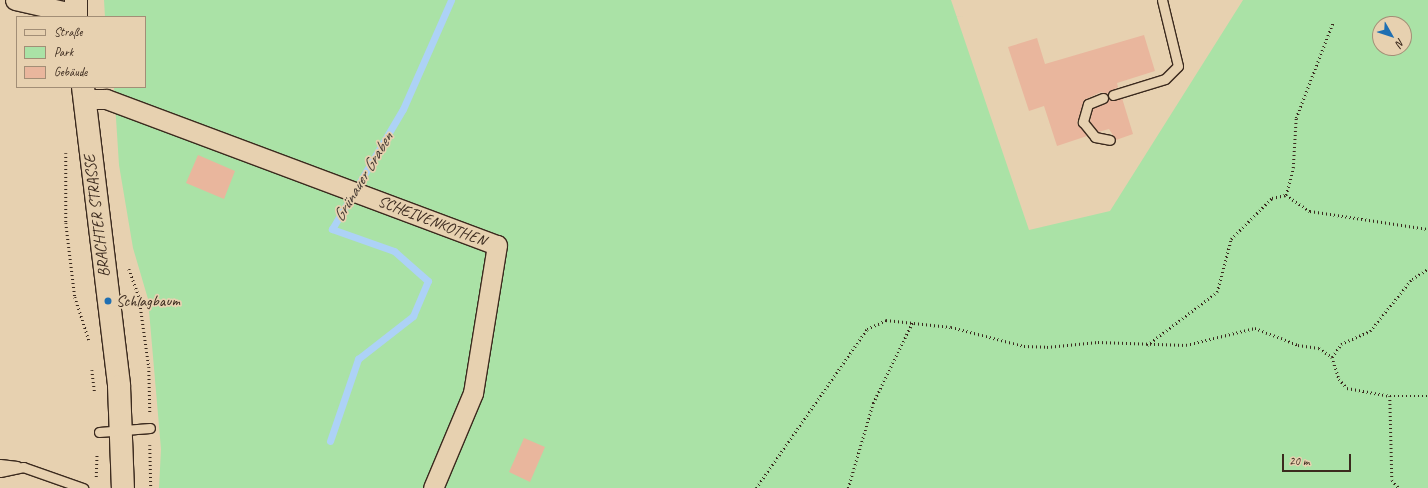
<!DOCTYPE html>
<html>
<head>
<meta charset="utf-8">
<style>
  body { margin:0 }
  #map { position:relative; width:1428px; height:488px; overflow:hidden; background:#e7d1b0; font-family:Caveat,sans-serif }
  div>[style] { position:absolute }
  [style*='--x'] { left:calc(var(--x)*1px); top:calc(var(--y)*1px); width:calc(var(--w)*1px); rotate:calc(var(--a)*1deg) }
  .green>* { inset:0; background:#aae2a6 }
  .stream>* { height:7px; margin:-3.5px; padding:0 3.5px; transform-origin:3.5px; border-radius:3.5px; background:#add2f6 }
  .building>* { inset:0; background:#e9b69d }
  .path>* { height:2.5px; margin-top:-1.25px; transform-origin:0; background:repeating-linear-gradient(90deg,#3b2a1e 0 1px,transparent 0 4px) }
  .roads { filter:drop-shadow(1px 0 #3b2a1e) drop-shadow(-1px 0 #3b2a1e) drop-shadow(0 1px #3b2a1e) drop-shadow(0 -1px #3b2a1e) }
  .service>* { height:9px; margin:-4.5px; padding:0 4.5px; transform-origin:4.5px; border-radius:4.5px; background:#e7d1b0 }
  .minor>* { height:19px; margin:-9.5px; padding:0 9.5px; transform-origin:9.5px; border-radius:9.5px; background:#e7d1b0 }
  .secondary>* { height:22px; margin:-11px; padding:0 11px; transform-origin:11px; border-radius:11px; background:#e7d1b0 }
  .dots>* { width:11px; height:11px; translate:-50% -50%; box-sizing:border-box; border:2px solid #e7d1b0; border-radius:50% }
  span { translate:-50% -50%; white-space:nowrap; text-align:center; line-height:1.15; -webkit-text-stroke:3.5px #e7d1b0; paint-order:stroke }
  .street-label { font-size:16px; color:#3b2a1e }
  .poi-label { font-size:16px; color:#3b2a1e }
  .left { translate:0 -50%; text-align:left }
  .water-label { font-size:17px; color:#463b34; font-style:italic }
  .legend { position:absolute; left:16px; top:16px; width:130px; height:72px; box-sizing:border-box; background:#e7d1b0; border:1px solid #a28e76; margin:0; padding:5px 7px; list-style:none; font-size:12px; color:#3b2a1e }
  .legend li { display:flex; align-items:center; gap:8px; height:20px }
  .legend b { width:20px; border:1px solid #a28e76 }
  .north { position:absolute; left:1372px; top:16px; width:40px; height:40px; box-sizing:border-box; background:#e7d1b0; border:1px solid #a28e76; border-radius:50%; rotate:129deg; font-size:11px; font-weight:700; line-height:16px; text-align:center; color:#3b2a1e }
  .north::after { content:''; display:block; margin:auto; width:14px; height:18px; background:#1f6fb2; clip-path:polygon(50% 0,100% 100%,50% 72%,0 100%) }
  .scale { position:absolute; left:1282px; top:454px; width:69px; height:18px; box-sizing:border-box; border:2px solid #3b2a1e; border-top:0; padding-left:5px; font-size:12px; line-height:14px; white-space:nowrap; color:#3b2a1e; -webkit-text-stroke:3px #e7d1b0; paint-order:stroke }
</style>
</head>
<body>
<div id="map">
  <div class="green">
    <i style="clip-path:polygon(evenodd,104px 0,951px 0,1029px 230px,1110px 211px,1243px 0,1428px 0,1428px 488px,159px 488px,161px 449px,148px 299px,133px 248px,119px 165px,114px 87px,145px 87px,145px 17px,105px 17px,104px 0,1380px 24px,1404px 24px,1404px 48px,1380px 48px,1380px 24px)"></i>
  </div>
  <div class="stream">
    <i style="--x:330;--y:441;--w:87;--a:-71.1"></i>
    <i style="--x:358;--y:359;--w:70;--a:-38"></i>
    <i style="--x:413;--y:316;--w:38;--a:-67"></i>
    <i style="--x:428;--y:281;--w:45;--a:-138.6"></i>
    <i style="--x:394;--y:251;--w:66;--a:-160.5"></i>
    <i style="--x:332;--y:229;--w:139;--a:-59.4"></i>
    <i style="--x:403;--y:109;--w:119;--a:-66.2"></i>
  </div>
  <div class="building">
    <i style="clip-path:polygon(1144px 35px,1155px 71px,1117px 83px,1118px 87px,1107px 94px,1101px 92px,1084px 100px,1077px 123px,1087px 136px,1057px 146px,1044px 106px,1029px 111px,1008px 47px,1037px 38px,1045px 64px)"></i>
    <i style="clip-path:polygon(1122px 98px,1133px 134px,1116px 140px,1109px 129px,1098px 132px,1090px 121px,1093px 108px,1109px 99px)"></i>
    <i style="clip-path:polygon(198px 155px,235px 171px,224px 199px,186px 183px)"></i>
    <i style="clip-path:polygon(524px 438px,545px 447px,530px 482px,509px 472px)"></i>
  </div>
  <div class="path">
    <i style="--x:66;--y:153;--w:70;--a:90"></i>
    <i style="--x:66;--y:223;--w:75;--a:83.1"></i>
    <i style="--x:75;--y:297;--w:45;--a:72"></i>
    <i style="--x:1286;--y:195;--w:28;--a:-75"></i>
    <i style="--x:1293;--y:168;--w:50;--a:-86.6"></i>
    <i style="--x:1296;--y:118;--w:103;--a:-68.9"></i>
    <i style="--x:129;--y:269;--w:29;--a:70"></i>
    <i style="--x:139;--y:296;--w:72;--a:82"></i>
    <i style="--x:149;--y:367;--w:45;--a:88.7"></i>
    <i style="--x:1147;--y:345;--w:88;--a:-37.1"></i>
    <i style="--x:1217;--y:292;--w:55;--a:-75.2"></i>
    <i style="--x:1231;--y:239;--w:58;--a:-45"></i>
    <i style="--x:1272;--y:198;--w:14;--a:-12"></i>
    <i style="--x:1286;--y:195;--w:29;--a:34"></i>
    <i style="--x:1310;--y:211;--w:119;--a:8.7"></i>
    <i style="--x:1332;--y:357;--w:23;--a:72"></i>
    <i style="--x:1339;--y:379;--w:12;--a:48"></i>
    <i style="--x:1347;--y:388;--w:44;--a:10.5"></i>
    <i style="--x:1390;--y:396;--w:38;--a:0"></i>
    <i style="--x:92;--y:370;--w:23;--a:83"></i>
    <i style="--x:1390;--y:396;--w:84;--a:88.6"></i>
    <i style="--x:1392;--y:480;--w:11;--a:49"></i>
    <i style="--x:150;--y:445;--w:43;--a:88.7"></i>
    <i style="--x:96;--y:477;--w:23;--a:-88"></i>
    <i style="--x:756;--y:488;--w:194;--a:-55.1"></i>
    <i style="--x:867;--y:329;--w:21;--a:-25"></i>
    <i style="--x:886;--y:320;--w:65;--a:6.1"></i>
    <i style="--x:951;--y:327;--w:75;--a:14.6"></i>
    <i style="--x:1024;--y:346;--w:23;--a:2"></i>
    <i style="--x:1047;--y:347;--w:51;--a:-5.6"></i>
    <i style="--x:1098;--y:342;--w:88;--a:2"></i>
    <i style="--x:1186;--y:345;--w:71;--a:-13.8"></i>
    <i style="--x:1255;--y:328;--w:46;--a:21.6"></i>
    <i style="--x:1298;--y:345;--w:21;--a:8"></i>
    <i style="--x:1319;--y:348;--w:16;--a:35"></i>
    <i style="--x:1332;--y:357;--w:16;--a:-55"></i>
    <i style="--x:1341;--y:344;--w:32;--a:-24"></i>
    <i style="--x:1370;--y:331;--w:67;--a:-51.1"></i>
    <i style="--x:1412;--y:279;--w:19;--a:-32"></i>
    <i style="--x:848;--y:488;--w:89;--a:-73.6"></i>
    <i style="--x:873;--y:403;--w:91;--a:-64"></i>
  </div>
  <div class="roads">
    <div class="service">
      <i style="--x:1113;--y:95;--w:54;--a:-17.1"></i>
      <i style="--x:1165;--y:79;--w:18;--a:-45"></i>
      <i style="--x:1178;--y:66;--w:68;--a:-103.6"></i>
      <i style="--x:1103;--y:98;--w:16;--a:158"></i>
      <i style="--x:1088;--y:104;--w:19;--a:106"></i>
      <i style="--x:1083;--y:122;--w:19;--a:51"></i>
      <i style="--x:1095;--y:137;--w:15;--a:11"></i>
      <i style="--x:99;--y:432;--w:51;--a:-4.5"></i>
      <i style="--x:0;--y:464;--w:17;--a:7"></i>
      <i style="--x:0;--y:472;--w:24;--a:-12"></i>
      <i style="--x:23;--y:467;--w:64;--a:19.3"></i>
    </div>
    <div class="minor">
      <i style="--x:15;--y:0;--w:63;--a:12.9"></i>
      <i style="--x:84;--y:99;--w:22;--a:0"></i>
      <i style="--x:106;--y:99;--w:417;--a:20.5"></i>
      <i style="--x:497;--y:245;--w:150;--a:99.2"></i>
      <i style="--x:473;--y:393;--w:103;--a:112.8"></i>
    </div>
    <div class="secondary">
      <i style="--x:76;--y:17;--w:17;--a:-90"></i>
      <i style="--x:83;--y:87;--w:301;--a:83.1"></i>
      <i style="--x:119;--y:386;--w:102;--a:87.8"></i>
    </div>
  </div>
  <div class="dots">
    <i style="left:108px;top:301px;background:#1f6fb2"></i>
  </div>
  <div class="street-label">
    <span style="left:97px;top:216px;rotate:-97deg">BRACHTER STRASSE</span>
    <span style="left:432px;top:221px;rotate:21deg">SCHEIVENKOTHEN</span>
  </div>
  <div class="poi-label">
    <span class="left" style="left:116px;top:301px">Schlagbaum</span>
  </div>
  <div class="water-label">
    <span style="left:363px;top:177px;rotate:-59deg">Grünauer Graben</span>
  </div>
  <ul class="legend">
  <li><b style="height:5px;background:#e7d1b0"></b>Straße</li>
  <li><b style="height:11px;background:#aae2a6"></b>Park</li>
  <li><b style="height:11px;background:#e9b69d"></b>Gebäude</li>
  </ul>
  <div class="north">N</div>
  <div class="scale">20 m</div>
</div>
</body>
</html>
